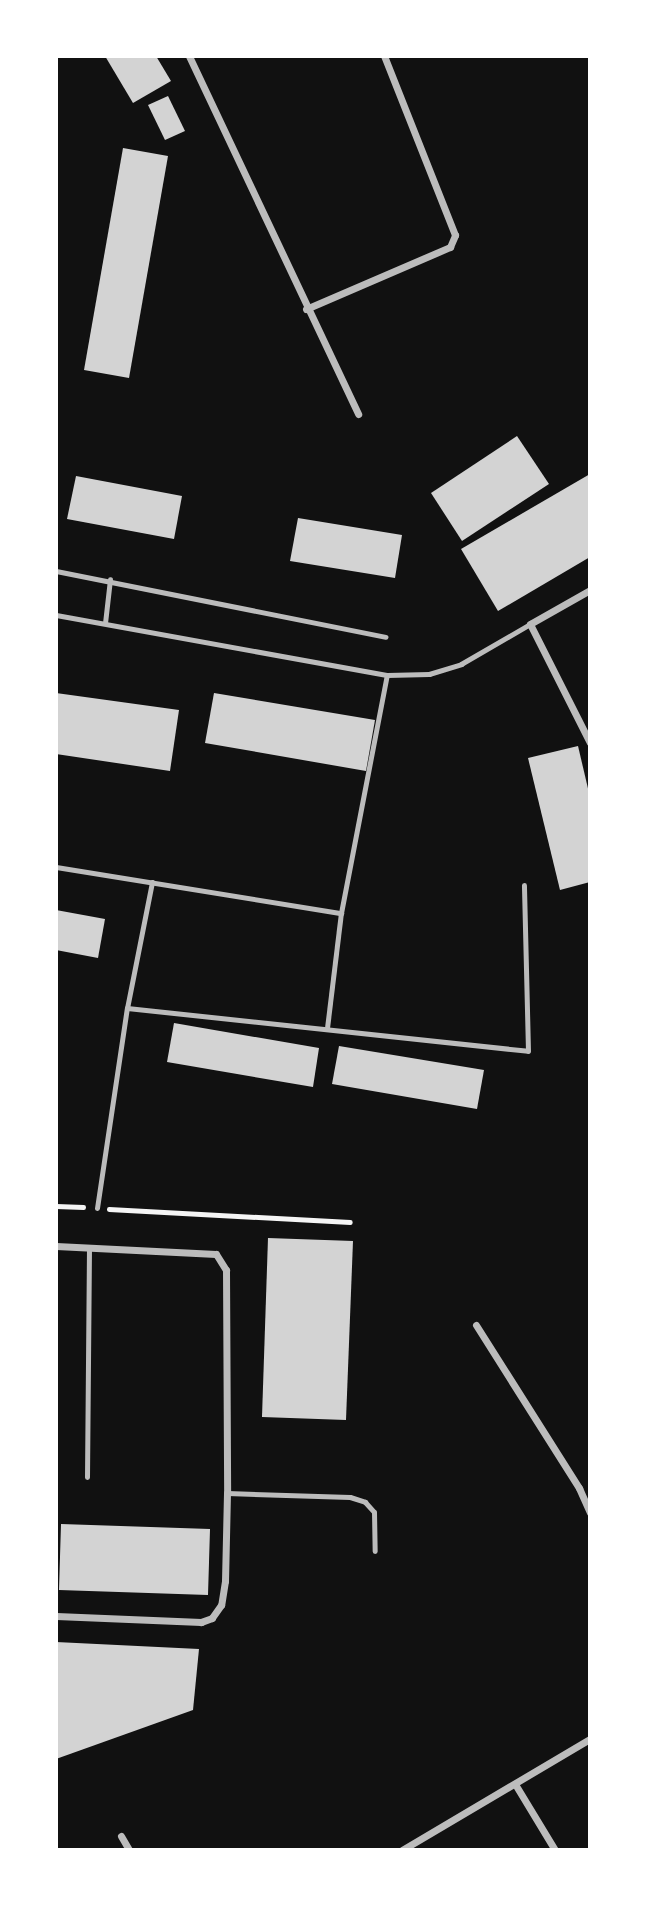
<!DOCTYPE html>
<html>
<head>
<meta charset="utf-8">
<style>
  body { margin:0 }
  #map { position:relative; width:646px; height:1906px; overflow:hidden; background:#111; font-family:Arial,sans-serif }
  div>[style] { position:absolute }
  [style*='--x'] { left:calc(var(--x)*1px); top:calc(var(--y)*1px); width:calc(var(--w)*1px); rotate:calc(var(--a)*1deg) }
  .building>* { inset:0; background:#d3d3d3 }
  .path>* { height:4.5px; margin:-2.25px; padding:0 2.25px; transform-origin:2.25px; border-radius:2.25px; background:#f5f5f5 }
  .service>* { height:5px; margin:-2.5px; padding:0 2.5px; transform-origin:2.5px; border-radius:2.5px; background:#bcbcbc }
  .minor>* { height:7px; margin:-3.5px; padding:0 3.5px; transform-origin:3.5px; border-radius:3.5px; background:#bcbcbc }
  span { translate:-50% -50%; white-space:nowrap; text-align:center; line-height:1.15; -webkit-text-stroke:5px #fff; paint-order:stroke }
  .frame { position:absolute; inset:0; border:58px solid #fff; pointer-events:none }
</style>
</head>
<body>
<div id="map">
  <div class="building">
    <i style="clip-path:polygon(105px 56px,156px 56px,171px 81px,133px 103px)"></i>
    <i style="clip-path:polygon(168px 96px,185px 131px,165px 140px,148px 105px)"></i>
    <i style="clip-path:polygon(123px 148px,168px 156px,129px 378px,84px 370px)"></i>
    <i style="clip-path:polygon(517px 436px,549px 484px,462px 541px,431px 493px)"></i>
    <i style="clip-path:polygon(590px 474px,590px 557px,498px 611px,461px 549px)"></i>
    <i style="clip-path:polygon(76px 476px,182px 496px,174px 539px,67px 519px)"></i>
    <i style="clip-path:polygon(298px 518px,402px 535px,395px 578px,290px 561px)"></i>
    <i style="clip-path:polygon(56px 693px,179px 710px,170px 771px,56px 754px)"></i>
    <i style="clip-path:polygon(214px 693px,375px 720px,366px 771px,205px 743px)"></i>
    <i style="clip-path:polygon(578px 746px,590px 797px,590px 882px,560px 890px,528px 758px)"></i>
    <i style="clip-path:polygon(56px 910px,105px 919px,98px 958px,56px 950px)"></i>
    <i style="clip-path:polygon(174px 1023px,319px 1048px,313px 1087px,167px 1062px)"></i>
    <i style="clip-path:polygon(339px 1046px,484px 1070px,477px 1109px,332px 1084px)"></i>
    <i style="clip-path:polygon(268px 1238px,353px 1241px,346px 1420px,262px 1417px)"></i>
    <i style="clip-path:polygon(61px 1524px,210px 1529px,208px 1595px,59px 1590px)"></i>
    <i style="clip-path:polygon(56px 1642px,199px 1649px,193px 1710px,56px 1759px)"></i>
  </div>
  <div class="path">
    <i style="--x:56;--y:1206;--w:27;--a:2"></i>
    <i style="--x:109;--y:1209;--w:241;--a:3.1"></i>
  </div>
  <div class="service">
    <i style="--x:56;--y:571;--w:336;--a:11.3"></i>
    <i style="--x:56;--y:615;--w:336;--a:10.3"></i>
    <i style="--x:387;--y:675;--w:42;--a:-1.4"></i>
    <i style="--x:429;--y:674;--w:34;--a:-17"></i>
    <i style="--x:461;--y:664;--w:80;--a:-30.1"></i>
    <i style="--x:105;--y:623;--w:44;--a:-83.5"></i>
    <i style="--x:56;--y:867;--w:289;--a:9.2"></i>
    <i style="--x:152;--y:882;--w:128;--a:101.2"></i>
    <i style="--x:127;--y:1008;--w:403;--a:6.1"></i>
    <i style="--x:528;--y:1051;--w:166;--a:-91.4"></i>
    <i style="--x:327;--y:1028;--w:116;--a:-83.1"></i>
    <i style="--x:341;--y:913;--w:242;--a:-79.1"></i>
    <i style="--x:97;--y:1208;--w:202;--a:-81.5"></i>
    <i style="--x:87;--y:1477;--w:228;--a:-89.5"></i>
    <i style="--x:227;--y:1493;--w:123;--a:1.9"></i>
    <i style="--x:350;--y:1497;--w:16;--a:18"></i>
    <i style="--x:365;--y:1502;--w:13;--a:48"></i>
    <i style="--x:374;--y:1512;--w:39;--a:89"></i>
  </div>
  <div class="minor">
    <i style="--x:189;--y:56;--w:396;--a:64.7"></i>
    <i style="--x:306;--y:309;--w:157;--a:-23.3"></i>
    <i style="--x:450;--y:247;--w:13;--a:-67"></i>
    <i style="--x:455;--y:235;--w:193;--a:-111.6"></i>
    <i style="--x:590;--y:590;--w:69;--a:150.5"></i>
    <i style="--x:530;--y:624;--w:133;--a:63.2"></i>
    <i style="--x:56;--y:1246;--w:160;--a:2.9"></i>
    <i style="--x:216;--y:1254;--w:19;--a:58"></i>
    <i style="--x:226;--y:1270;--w:223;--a:89.7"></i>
    <i style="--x:227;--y:1493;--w:88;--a:91.3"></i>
    <i style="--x:225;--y:1581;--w:24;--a:99"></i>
    <i style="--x:221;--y:1605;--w:16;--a:125"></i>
    <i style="--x:212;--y:1618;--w:12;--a:160"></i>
    <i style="--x:201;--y:1622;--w:145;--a:-177.6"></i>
    <i style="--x:476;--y:1325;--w:193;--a:57.7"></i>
    <i style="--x:579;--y:1488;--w:27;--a:66"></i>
    <i style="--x:515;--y:1784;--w:77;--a:58.8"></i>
    <i style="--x:121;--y:1836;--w:16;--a:60"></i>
    <i style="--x:402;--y:1850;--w:218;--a:-30.6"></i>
  </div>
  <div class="frame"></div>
</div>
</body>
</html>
